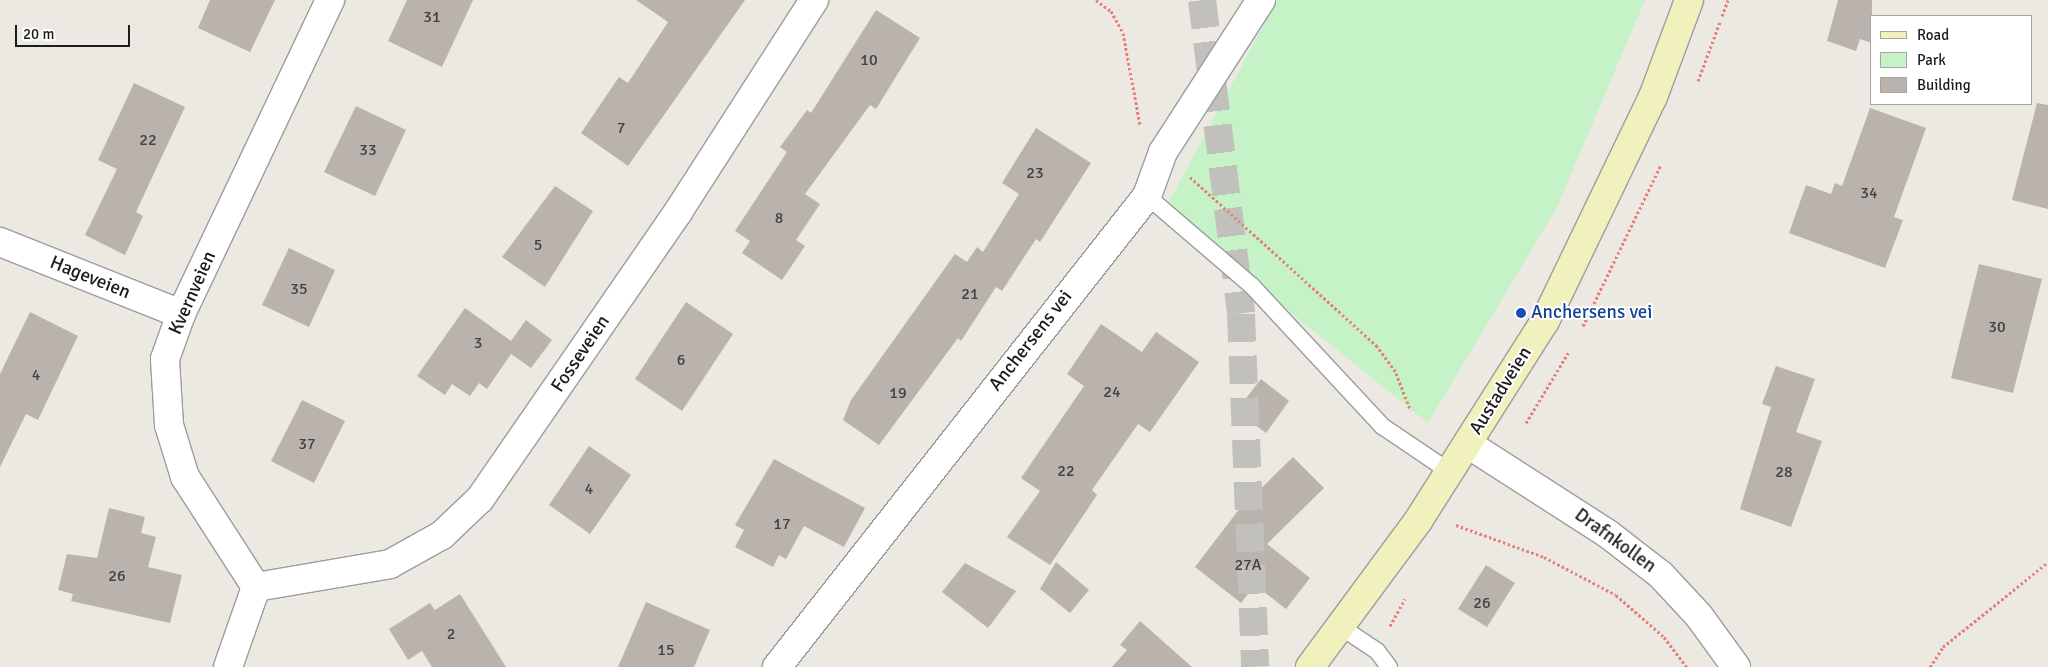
<!DOCTYPE html>
<html>
<head>
<meta charset="utf-8">
<style>
  body { margin:0 }
  #map { position:relative; width:2048px; height:667px; overflow:hidden; background:#ece9e3; font-family:Signika,sans-serif }
  div>[style] { position:absolute }
  [style*='--x'] { left:calc(var(--x)*1px); top:calc(var(--y)*1px); width:calc(var(--w)*1px); rotate:calc(var(--a)*1deg) }
  .park>* { inset:0; background:#c5f2c6 }
  .building>* { inset:0; background:#b9b2ad }
  .trunk-tunnel>* { height:28px; margin-top:-14px; transform-origin:0; background:repeating-linear-gradient(90deg,#c2c0bb 0 28px,transparent 0 42px) }
  .path>* { height:3px; margin-top:-1.5px; transform-origin:0; background:repeating-linear-gradient(90deg,#e87e79 0 2.5px,transparent 0 5px) }
  .roads { filter:drop-shadow(1px 0 #9d9d9d) drop-shadow(-1px 0 #9d9d9d) drop-shadow(0 1px #9d9d9d) drop-shadow(0 -1px #9d9d9d) }
  .service>* { height:16px; margin:-8px; padding:0 8px; transform-origin:8px; border-radius:8px; background:#fff }
  .minor>* { height:28px; margin:-14px; padding:0 14px; transform-origin:14px; border-radius:14px; background:#fff }
  .secondary>* { height:28px; margin:-14px; padding:0 14px; transform-origin:14px; border-radius:14px; background:#f1f1bd }
  .dots>* { width:14px; height:14px; translate:-50% -50%; box-sizing:border-box; border:2px solid #fff; border-radius:50% }
  span { translate:-50% -50%; white-space:nowrap; text-align:center; line-height:1.15; -webkit-text-stroke:4px #fff; paint-order:stroke }
  .number-label { font-size:16px; color:#434240 }
  .number-label span { -webkit-text-stroke-width:0 }
  .street-label { font-size:19px; color:#1c1c1c }
  .transit-label { font-size:19px; color:#164399 }
  .left { translate:0 -50%; text-align:left }
  .legend { position:absolute; left:1870px; top:15px; width:162px; height:90px; box-sizing:border-box; background:#fff; border:1px solid #a4a4a4; margin:0; padding:6px 9px; list-style:none; font-size:15px; color:#1c1c1c }
  .legend li { display:flex; align-items:center; gap:10px; height:25px }
  .legend b { width:25px; border:1px solid #a4a4a4 }
  .scale { position:absolute; left:15px; top:25px; width:115px; height:22px; box-sizing:border-box; border:2px solid #1c1c1c; border-top:0; padding-left:6px; font-size:15px; line-height:18px; white-space:nowrap; color:#1c1c1c; -webkit-text-stroke:4px #fff; paint-order:stroke }
</style>
</head>
<body>
<div id="map">
  <div class="park">
    <i style="clip-path:polygon(1277px 0,1645px 0,1557px 207px,1428px 423px,1164px 211px)"></i>
  </div>
  <div class="building">
    <i style="clip-path:polygon(210px 0,275px 0,250px 52px,198px 28px)"></i>
    <i style="clip-path:polygon(407px 0,473px 0,442px 67px,388px 41px)"></i>
    <i style="clip-path:polygon(636px 0,745px 0,628px 166px,581px 133px,619px 77px,628px 83px,668px 22px)"></i>
    <i style="clip-path:polygon(1838px 0,1872px 0,1872px 43px,1860px 39px,1856px 51px,1827px 41px)"></i>
    <i style="clip-path:polygon(876px 10px,920px 38px,876px 109px,870px 105px,805px 194px,820px 204px,796px 240px,805px 246px,782px 280px,742px 253px,750px 241px,735px 231px,787px 152px,780px 147px,807px 110px,811px 113px)"></i>
    <i style="clip-path:polygon(134px 83px,185px 107px,136px 212px,143px 216px,125px 255px,85px 235px,117px 169px,98px 160px)"></i>
    <i style="clip-path:polygon(2037px 103px,2048px 105px,2048px 209px,2012px 200px)"></i>
    <i style="clip-path:polygon(356px 106px,406px 130px,375px 196px,324px 172px)"></i>
    <i style="clip-path:polygon(1870px 108px,1926px 128px,1894px 217px,1903px 220px,1885px 268px,1789px 233px,1806px 185px,1831px 194px,1835px 183px,1842px 186px)"></i>
    <i style="clip-path:polygon(1036px 128px,1091px 163px,1040px 242px,1036px 239px,1002px 291px,996px 287px,961px 341px,958px 338px,879px 445px,843px 420px,851px 400px,955px 254px,967px 262px,977px 247px,983px 252px,1019px 194px,1002px 183px)"></i>
    <i style="clip-path:polygon(555px 186px,593px 211px,545px 287px,502px 257px)"></i>
    <i style="clip-path:polygon(289px 248px,335px 270px,309px 327px,262px 305px)"></i>
    <i style="clip-path:polygon(1979px 264px,2042px 279px,2013px 393px,1951px 378px)"></i>
    <i style="clip-path:polygon(686px 302px,733px 334px,682px 411px,635px 379px)"></i>
    <i style="clip-path:polygon(465px 308px,511px 341px,526px 320px,552px 340px,531px 368px,511px 354px,487px 389px,479px 383px,470px 396px,452px 384px,445px 395px,417px 376px)"></i>
    <i style="clip-path:polygon(30px 312px,78px 336px,38px 420px,26px 414px,0 467px,0 374px)"></i>
    <i style="clip-path:polygon(1101px 324px,1142px 352px,1156px 332px,1199px 362px,1150px 432px,1138px 424px,1092px 490px,1097px 495px,1050px 565px,1007px 537px,1040px 491px,1021px 478px,1084px 386px,1067px 374px)"></i>
    <i style="clip-path:polygon(1776px 366px,1815px 379px,1796px 432px,1822px 441px,1791px 527px,1740px 509px,1771px 407px,1762px 404px)"></i>
    <i style="clip-path:polygon(1261px 379px,1289px 401px,1266px 433px,1236px 411px)"></i>
    <i style="clip-path:polygon(302px 400px,345px 421px,314px 483px,271px 461px)"></i>
    <i style="clip-path:polygon(589px 446px,631px 475px,590px 534px,549px 505px)"></i>
    <i style="clip-path:polygon(1293px 457px,1324px 488px,1267px 544px,1310px 578px,1286px 609px,1255px 585px,1241px 603px,1195px 567px,1237px 512px)"></i>
    <i style="clip-path:polygon(774px 459px,865px 508px,844px 547px,804px 526px,786px 559px,779px 555px,773px 567px,735px 547px,744px 530px,735px 525px)"></i>
    <i style="clip-path:polygon(109px 508px,145px 517px,141px 533px,156px 537px,148px 567px,182px 575px,170px 623px,71px 601px,73px 594px,58px 590px,67px 554px,97px 558px)"></i>
    <i style="clip-path:polygon(1056px 562px,1089px 590px,1070px 613px,1040px 589px)"></i>
    <i style="clip-path:polygon(965px 563px,1016px 591px,988px 628px,942px 592px)"></i>
    <i style="clip-path:polygon(1486px 565px,1515px 583px,1487px 627px,1458px 609px)"></i>
    <i style="clip-path:polygon(460px 594px,506px 667px,432px 667px,422px 651px,408px 660px,389px 629px,430px 603px,435px 610px)"></i>
    <i style="clip-path:polygon(646px 602px,710px 630px,694px 667px,618px 667px)"></i>
    <i style="clip-path:polygon(1140px 621px,1192px 667px,1112px 667px,1127px 650px,1120px 645px)"></i>
  </div>
  <div class="trunk-tunnel">
    <i style="--x:1202;--y:0;--w:316;--a:82.9"></i>
    <i style="--x:1241;--y:314;--w:353;--a:87.7"></i>
  </div>
  <div class="path">
    <i style="--x:1096;--y:0;--w:19;--a:36"></i>
    <i style="--x:1111;--y:11;--w:25;--a:61"></i>
    <i style="--x:1123;--y:33;--w:94;--a:79.5"></i>
    <i style="--x:1722;--y:16;--w:17;--a:-69"></i>
    <i style="--x:1698;--y:81;--w:63;--a:-69.6"></i>
    <i style="--x:1190;--y:177;--w:251;--a:42.1"></i>
    <i style="--x:1376;--y:345;--w:34;--a:54"></i>
    <i style="--x:1396;--y:373;--w:40;--a:69"></i>
    <i style="--x:1583;--y:326;--w:179;--a:-64.2"></i>
    <i style="--x:1526;--y:423;--w:82;--a:-59"></i>
    <i style="--x:1456;--y:525;--w:94;--a:20"></i>
    <i style="--x:1544;--y:557;--w:81;--a:27.8"></i>
    <i style="--x:1616;--y:595;--w:64;--a:41.2"></i>
    <i style="--x:1664;--y:637;--w:38;--a:53"></i>
    <i style="--x:1390;--y:626;--w:31;--a:-61"></i>
    <i style="--x:1930;--y:667;--w:24;--a:-57"></i>
    <i style="--x:1943;--y:647;--w:135;--a:-39"></i>
  </div>
  <div class="roads">
    <div class="service">
      <i style="--x:1147;--y:196;--w:138;--a:40.6"></i>
      <i style="--x:1252;--y:286;--w:191;--a:47.1"></i>
      <i style="--x:1382;--y:426;--w:82;--a:34.1"></i>
      <i style="--x:1341;--y:627;--w:43;--a:33.7"></i>
      <i style="--x:1377;--y:651;--w:20;--a:53"></i>
    </div>
    <div class="minor">
      <i style="--x:0;--y:242;--w:195;--a:21.7"></i>
      <i style="--x:1468;--y:444;--w:166;--a:32.7"></i>
      <i style="--x:1608;--y:534;--w:67;--a:37.7"></i>
      <i style="--x:1661;--y:575;--w:56;--a:47.2"></i>
      <i style="--x:1699;--y:616;--w:63;--a:54"></i>
      <i style="--x:256;--y:587;--w:136;--a:-9.7"></i>
      <i style="--x:390;--y:564;--w:60;--a:-29.1"></i>
      <i style="--x:442;--y:535;--w:52;--a:-43.5"></i>
      <i style="--x:480;--y:499;--w:349;--a:-55.4"></i>
      <i style="--x:678;--y:212;--w:252;--a:-57.3"></i>
      <i style="--x:256;--y:587;--w:131;--a:-122.8"></i>
      <i style="--x:185;--y:477;--w:54;--a:-107.1"></i>
      <i style="--x:169;--y:425;--w:66;--a:-93.5"></i>
      <i style="--x:165;--y:359;--w:48;--a:-70.4"></i>
      <i style="--x:181;--y:314;--w:348;--a:-64.6"></i>
      <i style="--x:228;--y:667;--w:85;--a:-70.7"></i>
      <i style="--x:777;--y:667;--w:599;--a:-51.85"></i>
      <i style="--x:1147;--y:196;--w:47;--a:-70"></i>
      <i style="--x:1163;--y:152;--w:181;--a:-57.2"></i>
    </div>
    <div class="secondary">
      <i style="--x:1310;--y:667;--w:182;--a:-53.5"></i>
      <i style="--x:1418;--y:521;--w:237;--a:-57.6"></i>
      <i style="--x:1545;--y:321;--w:249;--a:-64.3"></i>
      <i style="--x:1653;--y:97;--w:103;--a:-69.6"></i>
    </div>
  </div>
  <div class="dots">
    <i style="left:1521px;top:313px;background:#1a4fb4"></i>
  </div>
  <div class="number-label">
    <span style="left:432px;top:17px">31</span>
    <span style="left:869px;top:60px">10</span>
    <span style="left:621px;top:128px">7</span>
    <span style="left:148px;top:140px">22</span>
    <span style="left:368px;top:150px">33</span>
    <span style="left:1035px;top:173px">23</span>
    <span style="left:1869px;top:193px">34</span>
    <span style="left:779px;top:218px">8</span>
    <span style="left:538px;top:245px">5</span>
    <span style="left:299px;top:289px">35</span>
    <span style="left:970px;top:294px">21</span>
    <span style="left:1997px;top:327px">30</span>
    <span style="left:478px;top:343px">3</span>
    <span style="left:681px;top:360px">6</span>
    <span style="left:36px;top:375px">4</span>
    <span style="left:1112px;top:392px">24</span>
    <span style="left:898px;top:393px">19</span>
    <span style="left:307px;top:444px">37</span>
    <span style="left:1066px;top:471px">22</span>
    <span style="left:1784px;top:472px">28</span>
    <span style="left:589px;top:489px">4</span>
    <span style="left:782px;top:524px">17</span>
    <span style="left:1248px;top:565px">27A</span>
    <span style="left:117px;top:576px">26</span>
    <span style="left:1482px;top:603px">26</span>
    <span style="left:451px;top:634px">2</span>
    <span style="left:666px;top:650px">15</span>
  </div>
  <div class="street-label">
    <span style="left:90px;top:278px;rotate:22deg">Hageveien</span>
    <span style="left:193px;top:293px;rotate:-66deg">Kvernveien</span>
    <span style="left:1031px;top:341px;rotate:-52deg">Anchersens vei</span>
    <span style="left:581px;top:354px;rotate:-56deg">Fosseveien</span>
    <span style="left:1501px;top:391px;rotate:-58deg">Austadveien</span>
    <span style="left:1615px;top:541px;rotate:36deg">Drafnkollen</span>
  </div>
  <div class="transit-label">
    <span class="left" style="left:1531px;top:313px">Anchersens vei</span>
  </div>
  <ul class="legend">
  <li><b style="height:6px;background:#f1f1bd"></b>Road</li>
  <li><b style="height:14px;background:#c5f2c6"></b>Park</li>
  <li><b style="height:14px;background:#b9b2ad"></b>Building</li>
  </ul>
  <div class="scale">20 m</div>
</div>
</body>
</html>
